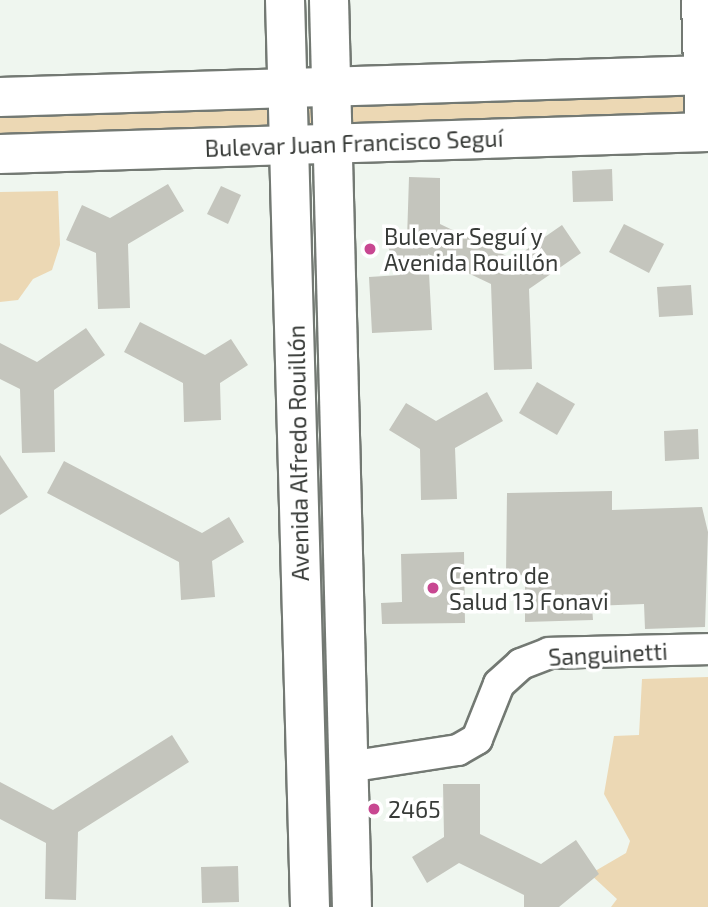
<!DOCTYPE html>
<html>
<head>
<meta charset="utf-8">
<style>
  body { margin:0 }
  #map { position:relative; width:708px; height:907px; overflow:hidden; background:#eff6ef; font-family:"Exo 2",sans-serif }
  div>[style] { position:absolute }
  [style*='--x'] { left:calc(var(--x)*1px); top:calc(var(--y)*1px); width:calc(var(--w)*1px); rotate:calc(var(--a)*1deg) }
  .green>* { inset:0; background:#ecd8b4 }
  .building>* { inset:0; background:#c4c5bd }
  .roads { filter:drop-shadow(2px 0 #737973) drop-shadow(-2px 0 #737973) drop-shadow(0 2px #737973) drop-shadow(0 -2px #737973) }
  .street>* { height:30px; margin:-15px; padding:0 15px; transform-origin:15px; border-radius:15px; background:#fff }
  .secondary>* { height:38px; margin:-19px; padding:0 19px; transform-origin:19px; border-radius:19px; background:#fff }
  .dots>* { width:19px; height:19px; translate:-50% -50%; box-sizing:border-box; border:4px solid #fff; border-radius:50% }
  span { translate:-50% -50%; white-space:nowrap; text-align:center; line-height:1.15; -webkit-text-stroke:7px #fff; paint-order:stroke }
  .street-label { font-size:23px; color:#383b38 }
  .poi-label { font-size:23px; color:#383b38 }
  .left { translate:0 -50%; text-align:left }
</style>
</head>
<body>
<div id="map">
  <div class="green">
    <i style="clip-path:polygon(708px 75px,708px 132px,0 154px,0 97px)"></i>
    <i style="clip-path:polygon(58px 191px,60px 245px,52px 270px,33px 279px,18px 300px,0 302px,0 192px)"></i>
    <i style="clip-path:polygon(708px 677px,708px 907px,611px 907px,617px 899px,590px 874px,626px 853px,630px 841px,604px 794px,614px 736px,639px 735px,642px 679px)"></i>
  </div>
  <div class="building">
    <i style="clip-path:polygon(612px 169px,613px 201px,573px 202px,572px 171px)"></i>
    <i style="clip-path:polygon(409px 177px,440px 178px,440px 224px,513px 259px,562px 225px,581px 253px,529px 289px,532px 369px,494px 370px,491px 284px,428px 254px,432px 330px,372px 333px,369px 277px,400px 275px,388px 247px,407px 239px)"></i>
    <i style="clip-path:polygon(168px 184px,184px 211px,128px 244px,130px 308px,98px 309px,96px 253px,66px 240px,82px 205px,110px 218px)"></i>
    <i style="clip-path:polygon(221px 186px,241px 195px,228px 224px,207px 214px)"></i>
    <i style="clip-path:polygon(624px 224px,664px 244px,649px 273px,609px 252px)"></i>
    <i style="clip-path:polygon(691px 285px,693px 315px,659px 317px,657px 287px)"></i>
    <i style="clip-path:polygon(140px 322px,205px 355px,231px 339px,248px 365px,220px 383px,221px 420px,184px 422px,183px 383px,124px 352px)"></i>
    <i style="clip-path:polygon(86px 328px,105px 355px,54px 390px,55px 452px,22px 453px,20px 389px,0 379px,0 343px,37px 362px)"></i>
    <i style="clip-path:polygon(537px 382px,575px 404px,557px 435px,519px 413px)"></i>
    <i style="clip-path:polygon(487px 392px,503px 421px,455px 448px,457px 499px,421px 500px,420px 449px,389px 430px,406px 403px,436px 421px)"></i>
    <i style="clip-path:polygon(698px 429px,699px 459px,665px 461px,664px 431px)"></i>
    <i style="clip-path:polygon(0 455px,28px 497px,0 515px)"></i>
    <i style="clip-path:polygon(64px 461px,202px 533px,229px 517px,244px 542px,212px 561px,215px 597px,181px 600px,179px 562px,47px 493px)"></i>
    <i style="clip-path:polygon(612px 491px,612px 510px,702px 507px,708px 532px,705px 627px,645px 629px,644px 604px,592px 606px,593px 620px,525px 622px,525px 575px,506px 576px,507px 493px)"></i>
    <i style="clip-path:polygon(464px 552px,465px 623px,382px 624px,381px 603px,402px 602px,401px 554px)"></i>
    <i style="clip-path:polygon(172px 735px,189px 762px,78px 832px,76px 900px,45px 899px,46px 843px,0 819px,0 782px,53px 810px)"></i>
    <i style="clip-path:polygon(443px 784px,480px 784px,480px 834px,541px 864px,576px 840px,599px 874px,559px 907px,524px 907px,524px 895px,459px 863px,427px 883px,412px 857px,444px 837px)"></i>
    <i style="clip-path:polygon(238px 866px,239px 902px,202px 903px,201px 867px)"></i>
  </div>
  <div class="roads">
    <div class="street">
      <i style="--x:697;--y:0;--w:132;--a:88.3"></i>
      <i style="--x:348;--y:767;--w:111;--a:-8.8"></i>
      <i style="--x:458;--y:750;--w:22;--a:-30"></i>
      <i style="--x:477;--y:739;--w:59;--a:-68.2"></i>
      <i style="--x:499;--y:684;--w:30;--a:-42"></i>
      <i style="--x:521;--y:664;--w:30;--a:-21"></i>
      <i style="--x:549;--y:653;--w:159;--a:-1.4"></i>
    </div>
    <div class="secondary">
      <i style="--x:285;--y:0;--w:907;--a:88.42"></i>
      <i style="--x:329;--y:0;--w:907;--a:88.55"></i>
      <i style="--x:0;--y:97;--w:708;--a:-1.78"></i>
      <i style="--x:0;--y:154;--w:708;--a:-1.78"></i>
    </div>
  </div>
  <div class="dots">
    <i style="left:370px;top:249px;background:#c84791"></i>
    <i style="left:433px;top:588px;background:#c84791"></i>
    <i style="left:374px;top:809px;background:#c84791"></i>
  </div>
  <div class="street-label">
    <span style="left:354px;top:143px;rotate:-2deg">Bulevar Juan Francisco Seguí</span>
    <span style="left:298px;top:453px;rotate:-91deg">Avenida Alfredo Rouillón</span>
    <span style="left:608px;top:654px;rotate:-3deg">Sanguinetti</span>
  </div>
  <div class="poi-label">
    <span class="left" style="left:384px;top:249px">Bulevar Seguí y<br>Avenida Rouillón</span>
    <span class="left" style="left:449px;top:588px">Centro de<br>Salud 13 Fonavi</span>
    <span class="left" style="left:388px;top:809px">2465</span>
  </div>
</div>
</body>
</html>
